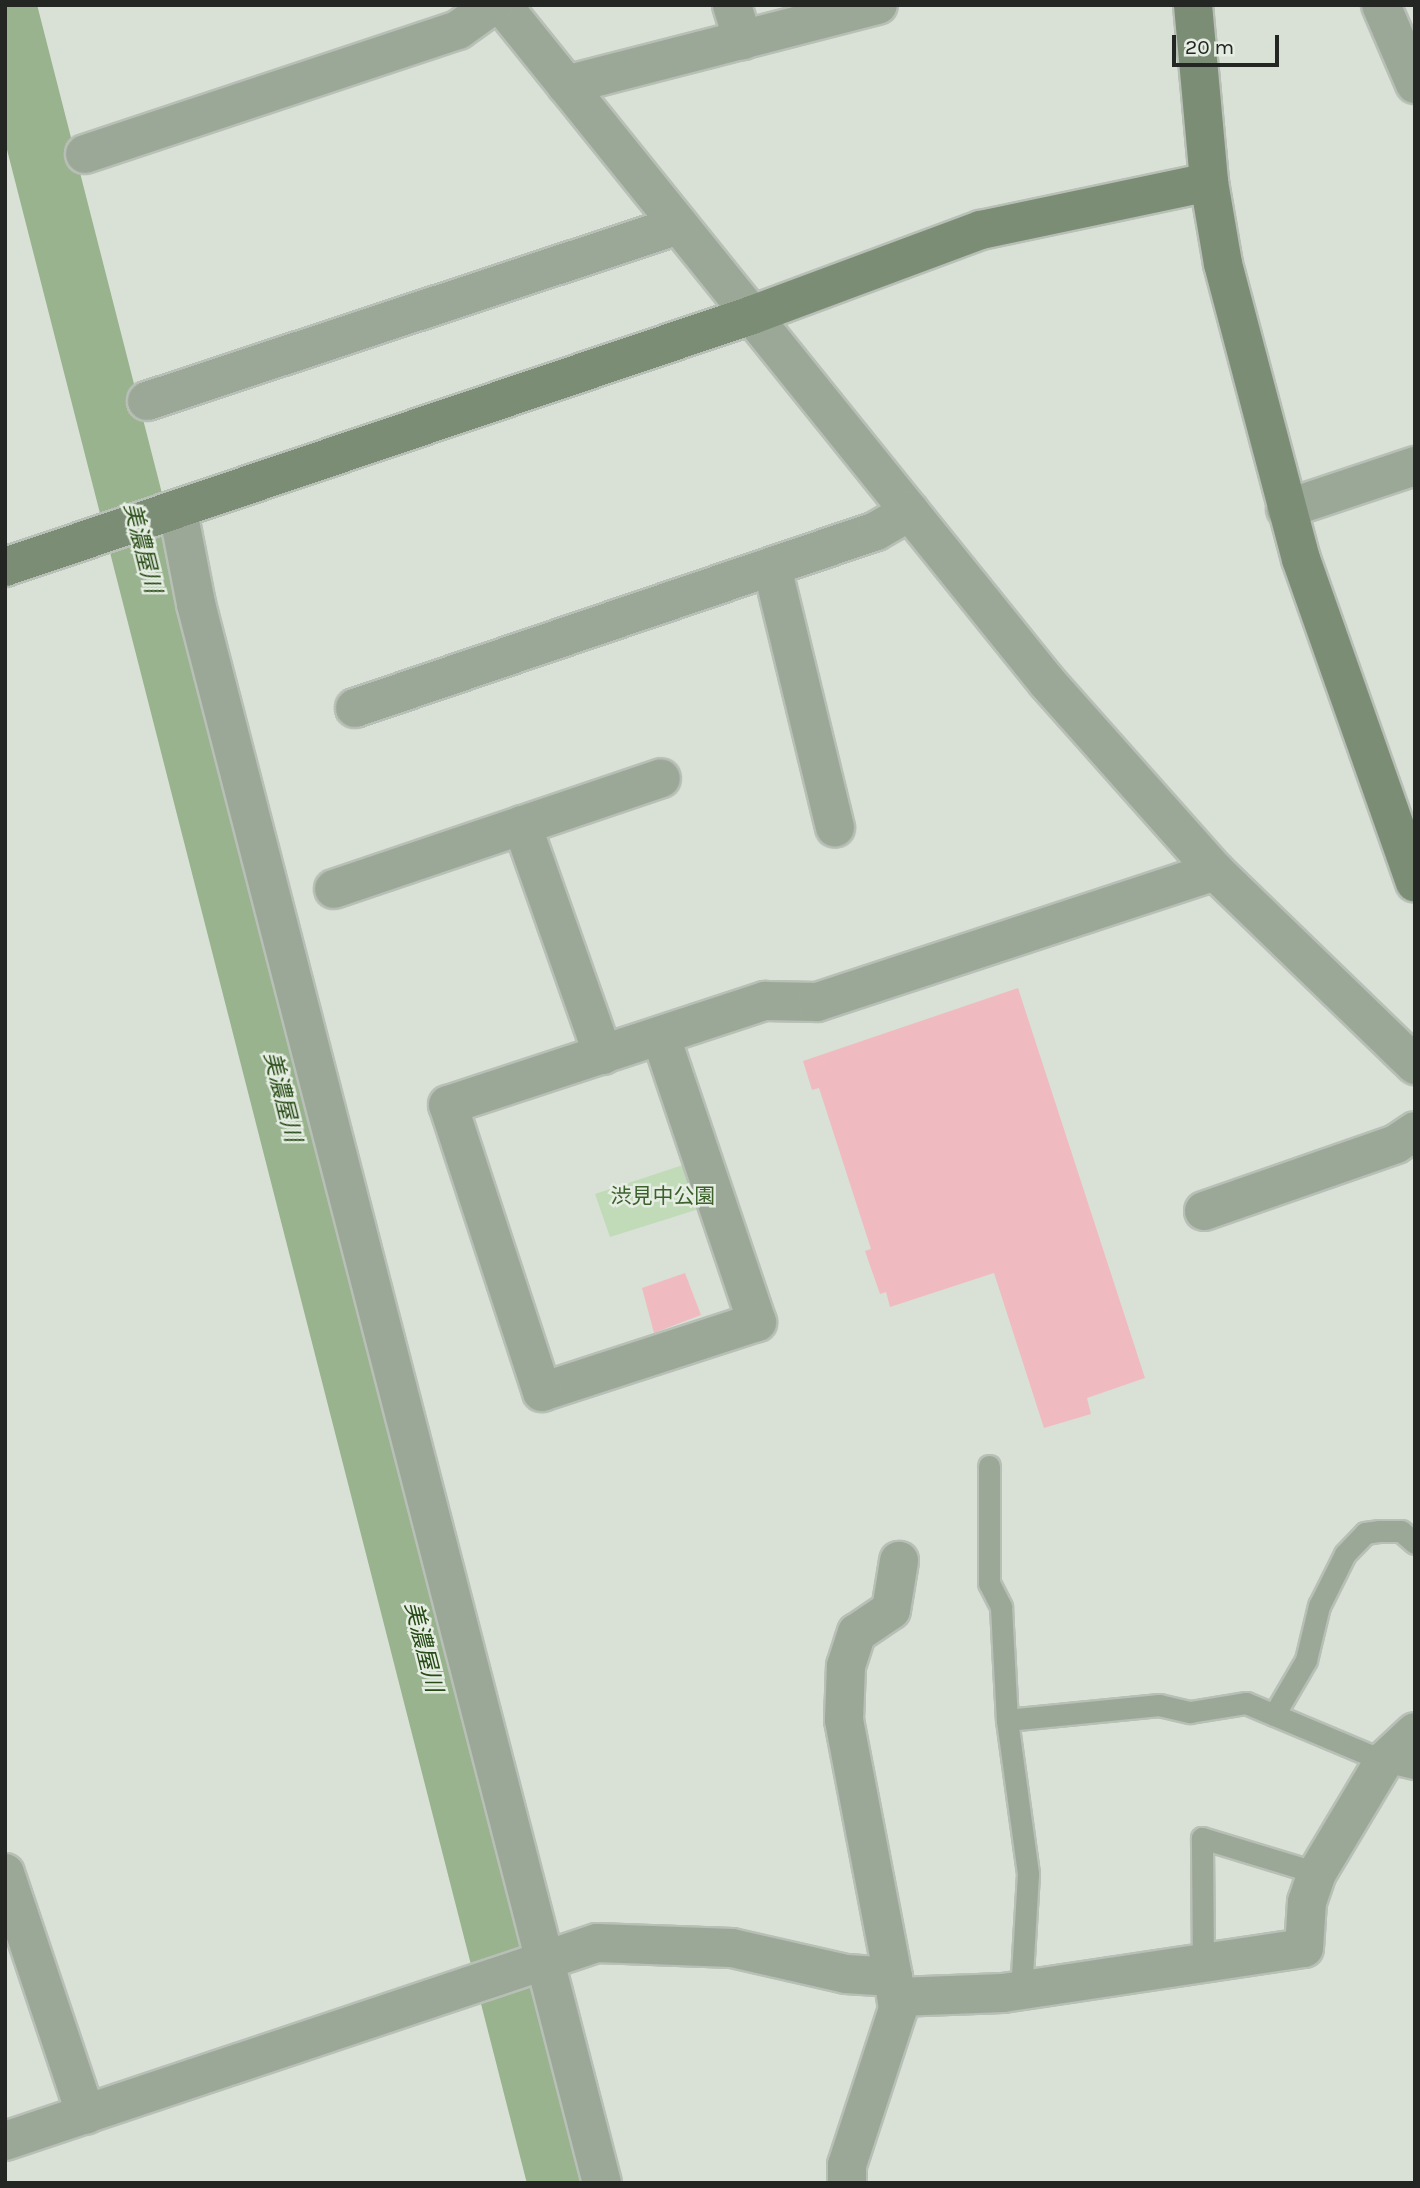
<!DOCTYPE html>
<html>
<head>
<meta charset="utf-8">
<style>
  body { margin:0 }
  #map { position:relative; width:1420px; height:2188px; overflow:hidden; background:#d9e1d6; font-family:Karla,"Noto Sans JP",sans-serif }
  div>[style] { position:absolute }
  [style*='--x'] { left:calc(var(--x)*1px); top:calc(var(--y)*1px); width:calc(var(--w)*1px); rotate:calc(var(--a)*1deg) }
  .green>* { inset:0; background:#c1dab8 }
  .river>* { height:65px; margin:-32.5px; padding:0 32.5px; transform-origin:32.5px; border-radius:32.5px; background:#98b38d }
  .building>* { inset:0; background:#efbbc1 }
  .roads { filter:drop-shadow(2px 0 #b8bfb6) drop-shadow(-2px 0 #b8bfb6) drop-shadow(0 2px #b8bfb6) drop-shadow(0 -2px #b8bfb6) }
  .lane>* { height:21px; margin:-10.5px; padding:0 10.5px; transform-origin:10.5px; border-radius:10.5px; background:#9ca897 }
  .street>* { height:38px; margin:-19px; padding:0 19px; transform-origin:19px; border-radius:19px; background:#9ca897 }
  .secondary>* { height:38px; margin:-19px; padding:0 19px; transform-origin:19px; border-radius:19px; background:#7c8d75 }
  span { translate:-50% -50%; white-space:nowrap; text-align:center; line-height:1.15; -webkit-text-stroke:5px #e6eee3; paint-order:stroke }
  .park-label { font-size:21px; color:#3c612c }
  .water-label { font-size:23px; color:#274b16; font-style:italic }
  .frame { position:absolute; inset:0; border:7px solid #232622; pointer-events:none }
  .scale { position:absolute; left:1172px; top:35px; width:107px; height:32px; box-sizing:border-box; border:4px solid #232622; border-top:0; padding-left:9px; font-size:21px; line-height:24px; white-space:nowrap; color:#232622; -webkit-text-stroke:5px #e6eee3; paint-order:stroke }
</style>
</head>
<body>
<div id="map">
  <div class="green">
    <i style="clip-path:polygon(686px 1164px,702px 1208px,610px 1237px,595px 1194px)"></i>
  </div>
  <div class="river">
    <i style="--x:5;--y:12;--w:2241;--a:75.66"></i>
  </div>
  <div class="building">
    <i style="clip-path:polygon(1018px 988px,1145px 1378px,1087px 1398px,1091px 1414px,1044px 1428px,994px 1273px,890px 1307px,886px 1292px,880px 1294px,865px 1251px,871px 1249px,819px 1088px,812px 1090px,803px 1061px)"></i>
    <i style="clip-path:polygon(685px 1273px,701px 1315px,654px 1333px,642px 1288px)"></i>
  </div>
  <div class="roads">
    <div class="lane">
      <i style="--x:989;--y:1466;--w:117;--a:90"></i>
      <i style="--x:989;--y:1583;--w:27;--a:63"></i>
      <i style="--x:1001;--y:1607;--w:113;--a:87"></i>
      <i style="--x:1007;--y:1720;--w:155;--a:82.2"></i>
      <i style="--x:1028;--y:1874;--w:117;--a:93.4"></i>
      <i style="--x:1274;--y:1715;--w:64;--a:-59.8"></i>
      <i style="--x:1306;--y:1660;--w:56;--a:-76.5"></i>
      <i style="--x:1319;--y:1606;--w:58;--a:-63.4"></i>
      <i style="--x:1345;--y:1554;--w:29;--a:-46"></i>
      <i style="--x:1365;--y:1533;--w:15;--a:-8"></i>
      <i style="--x:1380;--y:1531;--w:21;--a:0"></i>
      <i style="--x:1401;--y:1531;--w:18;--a:41"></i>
      <i style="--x:1007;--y:1720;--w:153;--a:-5.6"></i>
      <i style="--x:1159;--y:1705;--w:32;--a:13"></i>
      <i style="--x:1190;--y:1712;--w:57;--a:-9.1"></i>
      <i style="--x:1246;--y:1703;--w:150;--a:22.8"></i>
      <i style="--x:1384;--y:1761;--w:32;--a:13"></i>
      <i style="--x:1203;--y:1962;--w:124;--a:-90.5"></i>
      <i style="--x:1202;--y:1838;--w:120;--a:16.9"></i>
    </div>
    <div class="street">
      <i style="--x:502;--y:5;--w:869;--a:51.17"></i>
      <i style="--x:1047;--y:682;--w:253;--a:48.4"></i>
      <i style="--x:1215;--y:871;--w:279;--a:44.1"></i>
      <i style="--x:732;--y:5;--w:37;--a:73"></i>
      <i style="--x:1381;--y:5;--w:86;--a:66.7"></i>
      <i style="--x:566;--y:85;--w:322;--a:-14.4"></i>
      <i style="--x:85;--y:154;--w:393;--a:-18.4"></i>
      <i style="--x:458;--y:30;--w:43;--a:-35.5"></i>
      <i style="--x:147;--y:401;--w:560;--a:-18.31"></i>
      <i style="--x:1286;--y:509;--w:136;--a:-18.4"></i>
      <i style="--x:178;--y:511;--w:95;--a:79"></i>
      <i style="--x:196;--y:604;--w:1630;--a:75.58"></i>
      <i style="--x:772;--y:567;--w:268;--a:76.4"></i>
      <i style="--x:355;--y:708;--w:550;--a:-18.76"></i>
      <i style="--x:876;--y:531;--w:39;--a:-30"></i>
      <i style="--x:522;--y:825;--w:244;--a:70.6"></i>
      <i style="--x:334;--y:889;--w:345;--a:-18.7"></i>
      <i style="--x:661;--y:1037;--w:301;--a:71.4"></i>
      <i style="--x:757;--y:1322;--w:226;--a:162"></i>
      <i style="--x:542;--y:1392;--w:302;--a:-108.1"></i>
      <i style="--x:448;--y:1105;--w:334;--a:-18.2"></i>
      <i style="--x:765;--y:1001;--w:52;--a:1.1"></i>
      <i style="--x:817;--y:1002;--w:419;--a:-18.2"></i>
      <i style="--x:1204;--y:1211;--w:203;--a:-19.2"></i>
      <i style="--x:1396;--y:1144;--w:23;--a:-34"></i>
      <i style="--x:5;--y:1873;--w:255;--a:71.5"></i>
      <i style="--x:893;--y:1977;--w:262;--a:-100.8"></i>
      <i style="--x:844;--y:1720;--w:54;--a:-87.9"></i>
      <i style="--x:846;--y:1666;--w:35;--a:-72"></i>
      <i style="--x:857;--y:1633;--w:41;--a:-34.1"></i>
      <i style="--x:891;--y:1610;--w:50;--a:-80.7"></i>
      <i style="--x:898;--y:1997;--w:105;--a:-2.2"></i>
      <i style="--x:1003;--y:1993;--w:304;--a:-8.5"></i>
      <i style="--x:1304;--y:1948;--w:46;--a:-86.3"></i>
      <i style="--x:1307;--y:1902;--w:31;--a:-71"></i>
      <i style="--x:1317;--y:1873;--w:131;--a:-59.1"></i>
      <i style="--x:1384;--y:1761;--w:42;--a:-43.1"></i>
      <i style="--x:5;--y:2141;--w:624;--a:-18.49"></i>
      <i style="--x:597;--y:1943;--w:135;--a:2.1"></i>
      <i style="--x:732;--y:1948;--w:117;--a:12.8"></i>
      <i style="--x:846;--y:1974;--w:47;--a:3.7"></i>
      <i style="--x:893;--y:1977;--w:32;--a:81"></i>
      <i style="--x:898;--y:2009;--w:164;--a:108.1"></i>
      <i style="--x:847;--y:2165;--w:18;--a:90"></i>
    </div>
    <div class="secondary">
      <i style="--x:1193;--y:5;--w:178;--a:84.8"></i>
      <i style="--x:1209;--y:182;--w:83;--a:80.3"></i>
      <i style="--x:1223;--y:264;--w:305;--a:75.2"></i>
      <i style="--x:1301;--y:559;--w:343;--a:70.6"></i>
      <i style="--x:5;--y:567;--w:788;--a:-18.64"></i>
      <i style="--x:752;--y:315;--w:244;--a:-20.4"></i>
      <i style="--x:981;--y:230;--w:233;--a:-11.9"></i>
    </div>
  </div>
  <div class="park-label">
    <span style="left:663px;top:1196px">渋見中公園</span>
  </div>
  <div class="water-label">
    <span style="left:142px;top:548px;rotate:76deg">美濃屋川</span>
    <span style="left:282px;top:1097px;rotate:76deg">美濃屋川</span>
    <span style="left:423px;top:1647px;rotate:76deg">美濃屋川</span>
  </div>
  <div class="frame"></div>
  <div class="scale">20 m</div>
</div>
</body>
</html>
